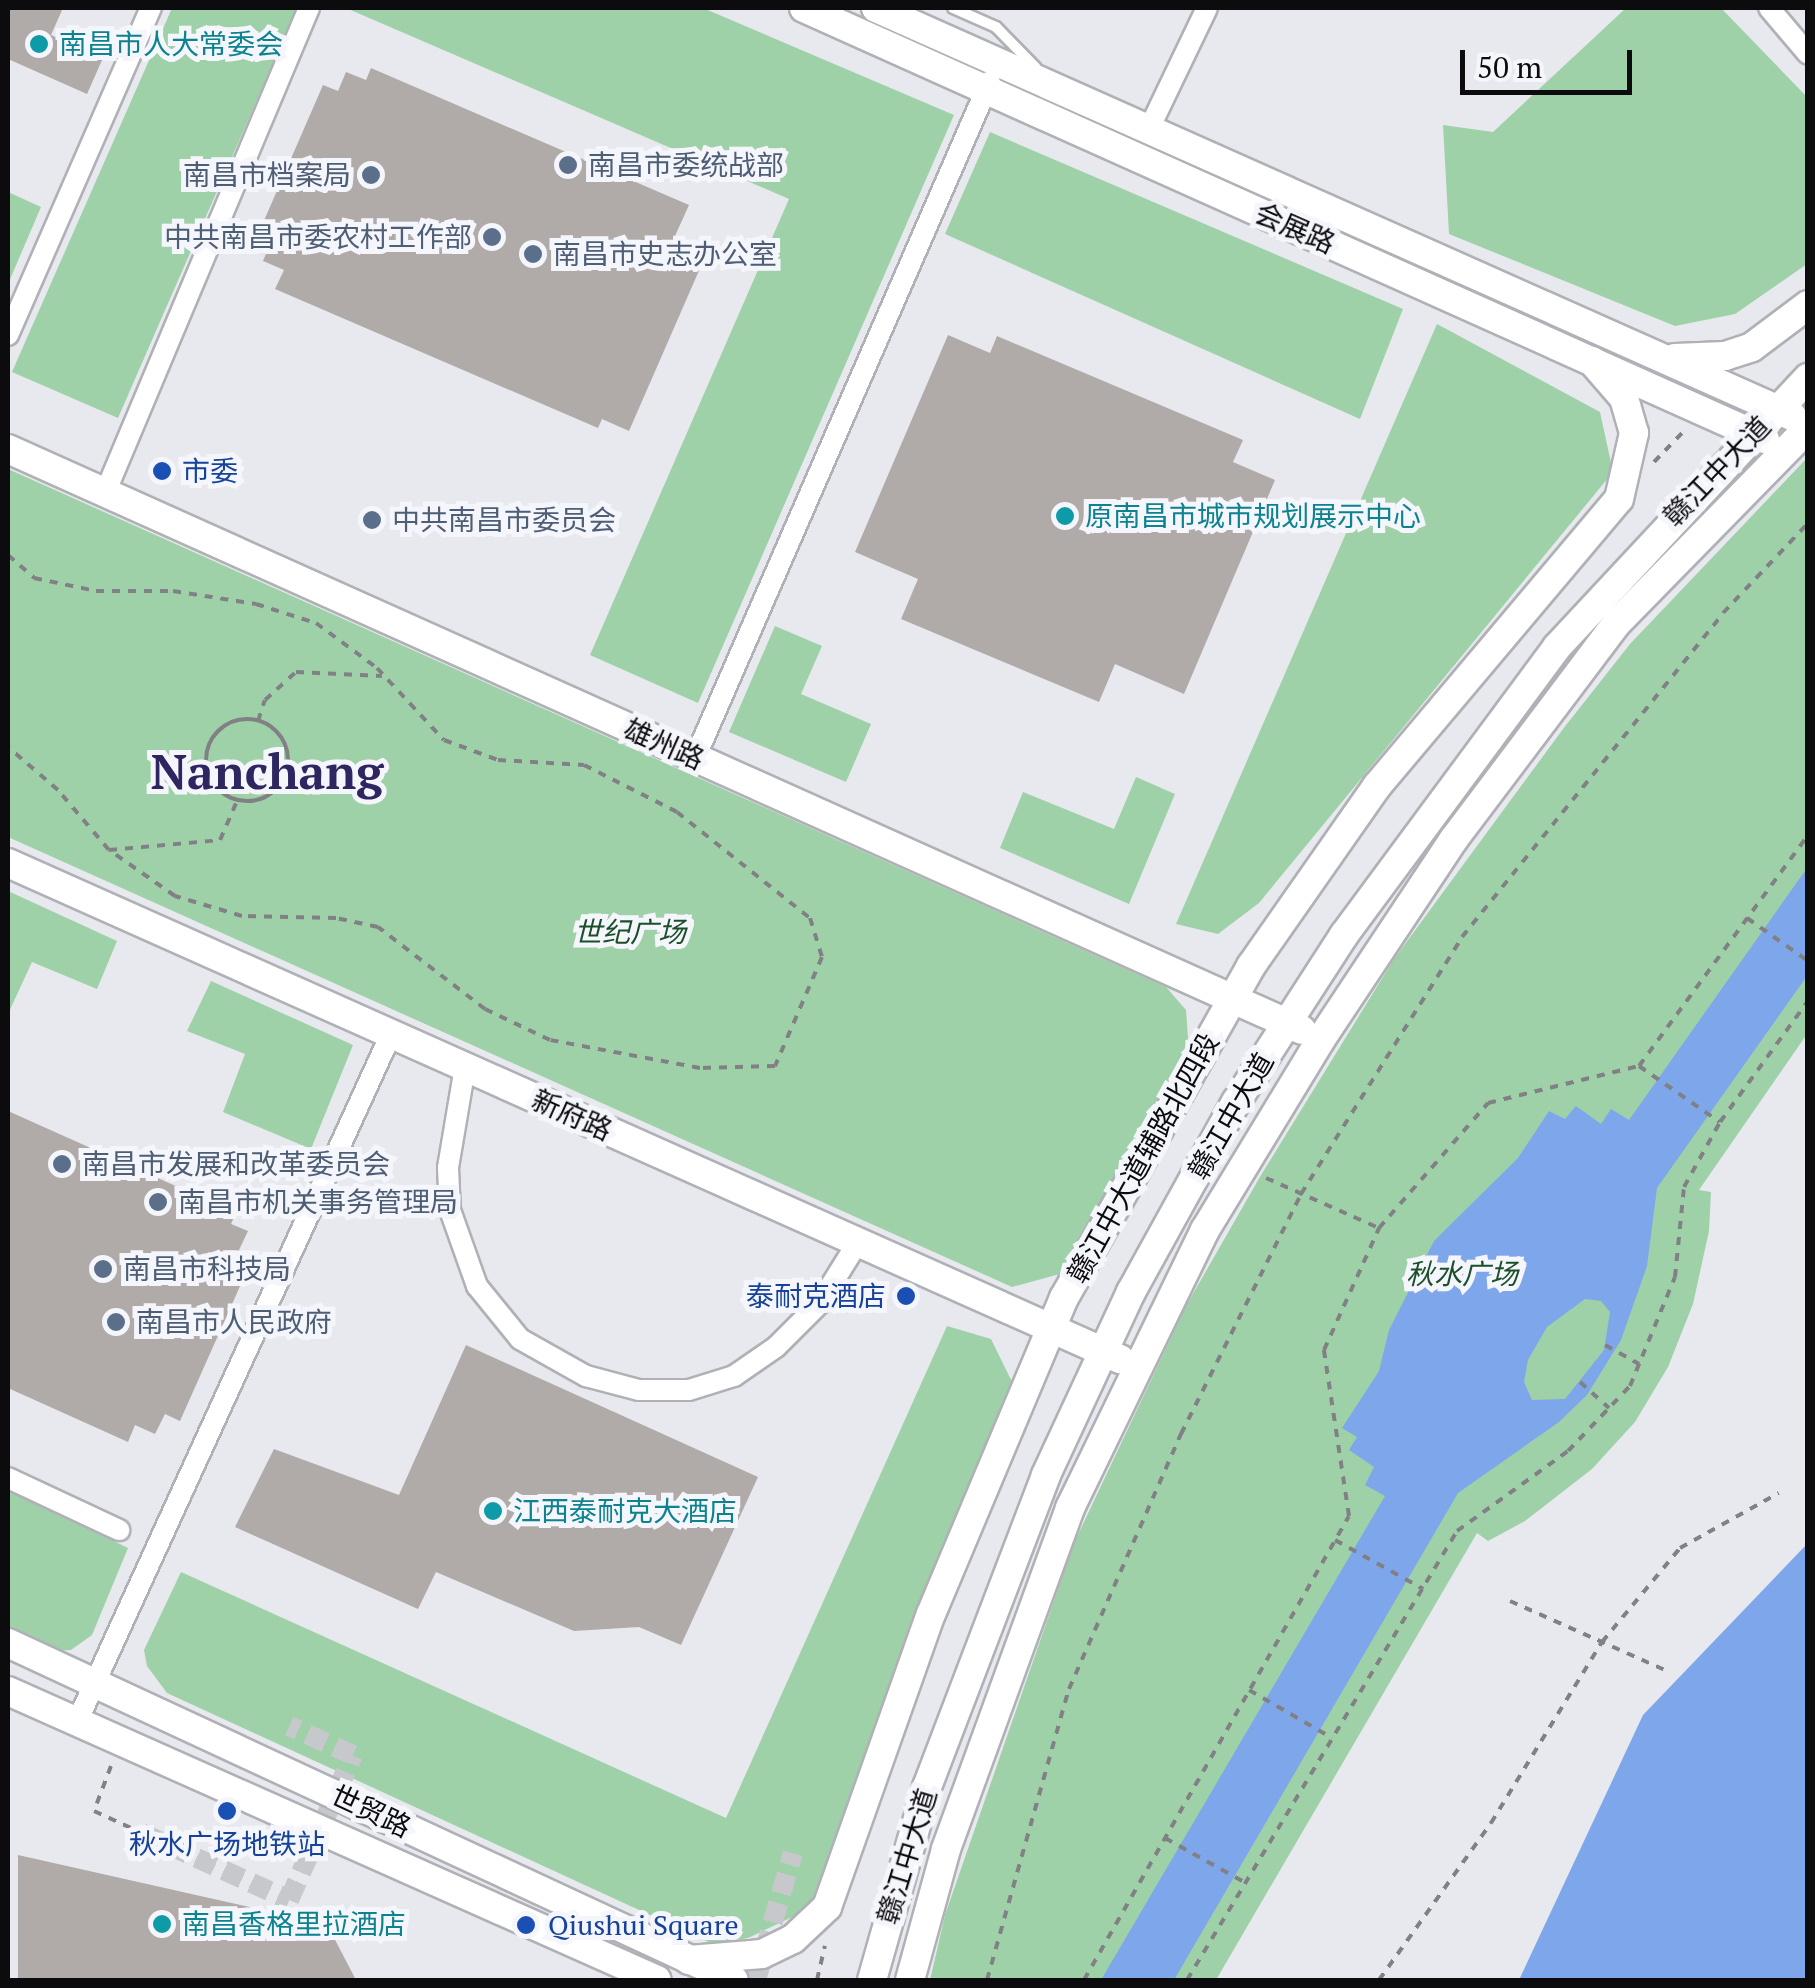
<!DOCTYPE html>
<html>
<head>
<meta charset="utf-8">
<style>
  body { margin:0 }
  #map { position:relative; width:1815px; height:1988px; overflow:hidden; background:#e8e9ee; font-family:"PT Serif","Noto Sans SC",serif }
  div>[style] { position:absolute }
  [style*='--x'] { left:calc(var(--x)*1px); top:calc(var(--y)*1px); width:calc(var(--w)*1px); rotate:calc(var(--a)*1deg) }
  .green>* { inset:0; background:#9ed1a8 }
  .water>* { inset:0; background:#7ea6ea }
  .building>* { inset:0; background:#b0aaa8 }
  .street-tunnel>* { height:20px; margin-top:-10px; transform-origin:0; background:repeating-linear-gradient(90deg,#c7c8cc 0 20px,transparent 0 30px) }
  .path>* { height:4px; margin-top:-2px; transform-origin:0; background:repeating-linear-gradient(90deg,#818185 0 8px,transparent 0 16px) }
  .path>.ring { margin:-2px; padding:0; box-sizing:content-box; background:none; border:4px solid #818185; border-radius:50% }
  .roads { filter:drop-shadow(2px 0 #b0b1b7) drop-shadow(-2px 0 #b0b1b7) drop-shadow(0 2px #b0b1b7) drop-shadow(0 -2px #b0b1b7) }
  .lane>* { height:10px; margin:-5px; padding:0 5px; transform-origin:5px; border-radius:5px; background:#fff }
  .street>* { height:20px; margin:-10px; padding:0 10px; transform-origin:10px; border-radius:10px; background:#fff }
  .secondary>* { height:28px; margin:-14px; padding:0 14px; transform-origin:14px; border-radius:14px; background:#fff }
  .dots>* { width:28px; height:28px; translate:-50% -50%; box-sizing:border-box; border:5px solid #f5f6fc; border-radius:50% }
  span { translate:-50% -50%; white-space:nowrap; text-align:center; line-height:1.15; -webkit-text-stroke:10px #f5f6fc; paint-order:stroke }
  .culture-label { font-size:28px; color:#0d838f }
  .left { translate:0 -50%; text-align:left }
  .service-label { font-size:28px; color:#4e5e75 }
  .right { translate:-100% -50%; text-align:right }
  .street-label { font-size:28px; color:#0c0c0e }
  .transit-label { font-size:28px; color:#164399 }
  .park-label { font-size:28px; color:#1a4f2a; font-style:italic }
  .town-label { font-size:48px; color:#2d2660; font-weight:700 }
  .frame { position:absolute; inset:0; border:10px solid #0c0c0e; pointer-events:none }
  .scale { position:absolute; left:1460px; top:50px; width:172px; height:45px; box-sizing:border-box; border:5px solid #0c0c0e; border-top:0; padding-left:12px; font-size:30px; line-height:35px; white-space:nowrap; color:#0c0c0e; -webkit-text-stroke:8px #f5f6fc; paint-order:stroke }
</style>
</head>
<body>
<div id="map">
  <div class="green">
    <i style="clip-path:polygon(172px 8px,297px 8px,118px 418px,12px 372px)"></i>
    <i style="clip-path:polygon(346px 8px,703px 8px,954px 115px,698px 703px,590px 655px,789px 199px)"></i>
    <i style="clip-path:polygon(1626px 8px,1721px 8px,1807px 97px,1807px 264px,1735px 314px,1675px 326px,1449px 234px,1443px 125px,1493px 132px)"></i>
    <i style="clip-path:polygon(990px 132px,1403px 309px,1360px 419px,945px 234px)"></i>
    <i style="clip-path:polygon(8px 192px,41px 207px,8px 284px)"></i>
    <i style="clip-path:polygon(1437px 324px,1600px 412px,1613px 472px,1259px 903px,1218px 934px,1176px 924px)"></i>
    <i style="clip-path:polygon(1807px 458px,1807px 1034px,1699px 1190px,1711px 1192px,1709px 1231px,1693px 1304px,1668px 1367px,1635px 1422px,1592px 1469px,1525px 1521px,1488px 1541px,1477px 1533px,1216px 1980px,930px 1980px,945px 1915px,1074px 1543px,1186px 1306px,1261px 1175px,1394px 959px,1563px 729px,1630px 644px)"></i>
    <i style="clip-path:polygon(8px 469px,1166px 987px,1186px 1010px,1189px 1051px,1067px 1272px,1012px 1287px,8px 837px)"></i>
    <i style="clip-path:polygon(775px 626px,822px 646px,801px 694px,871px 724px,846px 782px,729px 732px)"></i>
    <i style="clip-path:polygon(1136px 777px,1175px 794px,1129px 904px,1000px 848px,1023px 792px,1114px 829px)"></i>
    <i style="clip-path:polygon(8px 891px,117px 941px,97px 989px,32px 962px,8px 1014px)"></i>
    <i style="clip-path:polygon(211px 981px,353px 1045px,311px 1149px,223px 1112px,245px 1054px,187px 1031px)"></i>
    <i style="clip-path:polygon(947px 1326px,991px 1339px,1014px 1386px,951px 1526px,825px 1886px,805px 1911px,748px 1938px,713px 1944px,167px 1693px,147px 1666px,144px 1650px,181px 1572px,726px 1818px)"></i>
    <i style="clip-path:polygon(8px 1490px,128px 1548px,92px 1635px,71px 1650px,53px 1651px,8px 1631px)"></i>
  </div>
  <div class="water">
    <i style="clip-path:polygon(evenodd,1807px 868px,1807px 976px,1657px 1188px,1647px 1266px,1621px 1340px,1587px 1395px,1559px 1422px,1458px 1493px,1174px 1980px,1101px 1980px,1385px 1496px,1365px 1485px,1374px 1467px,1349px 1450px,1357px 1437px,1342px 1428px,1379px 1371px,1389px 1330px,1434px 1241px,1518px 1158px,1549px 1111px,1565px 1119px,1576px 1106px,1601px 1124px,1611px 1109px,1629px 1120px,1807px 868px,1585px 1299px,1601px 1301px,1610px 1312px,1604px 1350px,1565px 1399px,1532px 1400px,1524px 1382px,1528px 1360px,1547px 1327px,1585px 1299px)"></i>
    <i style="clip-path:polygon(1807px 1544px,1807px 1980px,1519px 1980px,1643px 1715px)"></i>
  </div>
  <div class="building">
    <i style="clip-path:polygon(8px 8px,63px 8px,51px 35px,103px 58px,87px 94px,8px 59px)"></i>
    <i style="clip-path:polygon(371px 68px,689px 205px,675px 236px,708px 250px,629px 431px,602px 419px,598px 428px,275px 289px,284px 270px,263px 261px,269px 246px,256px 239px,323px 85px,338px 91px,346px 72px,366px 80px)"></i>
    <i style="clip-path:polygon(948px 335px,990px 353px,997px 336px,1243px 440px,1233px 462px,1275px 480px,1184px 694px,1115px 664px,1099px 702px,901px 619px,918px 579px,855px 552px)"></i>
    <i style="clip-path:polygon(8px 1111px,236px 1213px,231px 1224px,248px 1231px,239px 1250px,253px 1257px,180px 1421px,165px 1414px,155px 1434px,135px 1425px,128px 1442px,8px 1388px)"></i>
    <i style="clip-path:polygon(466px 1345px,758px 1477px,681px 1645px,639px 1627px,574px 1631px,436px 1572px,418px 1609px,235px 1527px,274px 1449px,399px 1495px)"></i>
    <i style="clip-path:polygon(18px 1855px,280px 1914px,332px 1934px,356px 1980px,18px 1980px)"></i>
  </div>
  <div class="street-tunnel">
    <i style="--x:142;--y:1833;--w:162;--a:24.5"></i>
    <i style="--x:289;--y:1900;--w:158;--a:-66.2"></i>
    <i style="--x:353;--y:1755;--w:70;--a:-155.6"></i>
    <i style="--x:756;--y:1980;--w:132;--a:-73.8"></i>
  </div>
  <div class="path">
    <i style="--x:1654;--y:462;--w:46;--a:-45.9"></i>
    <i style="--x:8;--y:555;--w:35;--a:41"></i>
    <i style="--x:34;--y:578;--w:63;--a:11.8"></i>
    <i style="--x:96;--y:591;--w:77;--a:0"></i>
    <i style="--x:173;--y:591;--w:84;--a:8.9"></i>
    <i style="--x:256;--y:604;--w:63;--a:17.6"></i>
    <i style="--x:316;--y:623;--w:76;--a:36.4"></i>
    <i style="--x:377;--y:668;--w:98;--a:47.1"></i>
    <i style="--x:444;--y:740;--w:58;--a:20.3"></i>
    <i style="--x:498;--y:760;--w:86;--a:3.3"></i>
    <i style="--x:584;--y:765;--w:104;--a:26.8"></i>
    <i style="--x:677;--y:812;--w:170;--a:38.6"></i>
    <i style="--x:810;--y:918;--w:41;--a:72.9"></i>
    <i style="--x:822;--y:957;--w:119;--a:113.3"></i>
    <i style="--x:775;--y:1066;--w:75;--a:178.5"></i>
    <i style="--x:700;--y:1068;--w:153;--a:-169.4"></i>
    <i style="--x:550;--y:1040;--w:72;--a:-154.5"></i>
    <i style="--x:485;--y:1009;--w:135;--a:-142.5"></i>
    <i style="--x:378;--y:927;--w:43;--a:-167.9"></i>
    <i style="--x:336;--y:918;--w:94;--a:-178.8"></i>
    <i style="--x:242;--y:916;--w:70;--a:-163.4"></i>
    <i style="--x:175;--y:896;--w:80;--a:-145.1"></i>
    <i style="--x:109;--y:850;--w:79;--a:-130.4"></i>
    <i style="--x:58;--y:790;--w:66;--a:-139.3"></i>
    <i class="ring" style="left:206px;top:719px;width:78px;height:78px"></i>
    <i style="--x:258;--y:721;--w:22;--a:-72"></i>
    <i style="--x:265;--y:700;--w:42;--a:-42.1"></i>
    <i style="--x:296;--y:672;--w:86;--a:2.7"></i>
    <i style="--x:109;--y:850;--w:111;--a:-5.1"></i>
    <i style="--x:220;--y:840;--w:43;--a:-66.4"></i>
    <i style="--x:1747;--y:918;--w:75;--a:35.2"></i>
    <i style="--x:1639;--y:1066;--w:98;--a:34.7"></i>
    <i style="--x:1266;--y:1178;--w:124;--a:23.9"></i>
    <i style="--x:1379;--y:1228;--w:166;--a:-48.9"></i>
    <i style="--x:1488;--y:1103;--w:155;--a:-13.8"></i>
    <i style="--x:1639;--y:1066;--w:286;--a:-53.8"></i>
    <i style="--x:1605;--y:1345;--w:39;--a:29"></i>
    <i style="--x:1580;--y:1382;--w:39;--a:42"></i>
    <i style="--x:1335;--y:1540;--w:101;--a:29.1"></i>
    <i style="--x:1510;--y:1601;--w:172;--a:24"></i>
    <i style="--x:1249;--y:1690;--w:96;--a:30"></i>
    <i style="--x:111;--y:1766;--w:48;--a:110.7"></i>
    <i style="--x:94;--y:1811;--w:53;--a:24.6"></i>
    <i style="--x:1165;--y:1838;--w:90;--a:29.1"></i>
    <i style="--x:817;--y:1980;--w:35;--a:-77"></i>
    <i style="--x:987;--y:1980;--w:302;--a:-74.3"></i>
    <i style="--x:1069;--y:1689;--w:279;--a:-66.3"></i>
    <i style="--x:1181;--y:1434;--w:268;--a:-63.4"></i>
    <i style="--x:1301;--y:1194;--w:303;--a:-57.9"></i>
    <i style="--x:1462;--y:937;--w:416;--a:-51.1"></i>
    <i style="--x:1723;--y:613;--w:124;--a:-46.6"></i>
    <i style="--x:1084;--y:1980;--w:534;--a:-60.27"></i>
    <i style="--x:1349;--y:1516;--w:168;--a:-98.6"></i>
    <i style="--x:1324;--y:1350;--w:134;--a:-65.7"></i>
    <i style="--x:1187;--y:1980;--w:524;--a:-58.98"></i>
    <i style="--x:1457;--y:1531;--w:137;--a:-35.8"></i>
    <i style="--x:1568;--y:1451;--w:90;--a:-46.4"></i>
    <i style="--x:1630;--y:1386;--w:118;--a:-67.6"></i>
    <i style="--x:1675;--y:1277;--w:90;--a:-84.3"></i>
    <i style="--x:1684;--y:1187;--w:74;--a:-61"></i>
    <i style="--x:1720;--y:1122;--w:150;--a:-54"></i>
    <i style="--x:1379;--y:1980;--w:193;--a:-54.5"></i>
    <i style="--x:1491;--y:1823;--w:212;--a:-58.5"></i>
    <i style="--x:1602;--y:1642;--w:122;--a:-50.3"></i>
    <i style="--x:1680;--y:1548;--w:113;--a:-29.1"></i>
  </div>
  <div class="roads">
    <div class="lane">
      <i style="--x:953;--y:8;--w:47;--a:23.8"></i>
      <i style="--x:996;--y:27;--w:57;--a:45.7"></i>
    </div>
    <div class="street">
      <i style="--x:1769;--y:8;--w:60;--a:49.7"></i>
      <i style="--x:1149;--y:129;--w:134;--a:-64.4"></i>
      <i style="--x:8;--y:335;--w:357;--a:-66.4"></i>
      <i style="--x:105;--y:493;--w:526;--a:-67.19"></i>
      <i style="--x:695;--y:758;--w:738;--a:-66.46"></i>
      <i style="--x:465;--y:1067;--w:102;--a:99.6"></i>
      <i style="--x:448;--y:1168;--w:42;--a:87.3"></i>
      <i style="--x:450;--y:1210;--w:81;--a:70.4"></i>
      <i style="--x:477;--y:1286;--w:68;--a:50.9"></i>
      <i style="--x:520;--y:1339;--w:76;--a:29.3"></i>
      <i style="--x:586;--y:1376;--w:55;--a:14.8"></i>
      <i style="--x:639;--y:1390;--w:50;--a:0"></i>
      <i style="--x:689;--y:1390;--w:47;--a:-17.3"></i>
      <i style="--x:734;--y:1376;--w:51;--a:-34.6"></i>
      <i style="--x:776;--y:1347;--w:62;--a:-45"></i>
      <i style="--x:820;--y:1303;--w:72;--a:-58.1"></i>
      <i style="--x:8;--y:1478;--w:123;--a:25.1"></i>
      <i style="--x:77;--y:1722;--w:756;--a:-65.47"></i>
    </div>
    <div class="secondary">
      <i style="--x:804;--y:8;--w:1053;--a:24.16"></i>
      <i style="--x:876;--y:8;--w:1003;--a:24.01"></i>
      <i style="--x:1675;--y:358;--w:50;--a:-2.3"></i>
      <i style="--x:1725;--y:356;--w:28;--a:-18"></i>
      <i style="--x:1752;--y:347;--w:70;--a:-36.9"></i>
      <i style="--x:8;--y:449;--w:1418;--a:24.18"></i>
      <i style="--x:8;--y:863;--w:1218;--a:24.04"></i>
      <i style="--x:8;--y:1643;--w:800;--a:24.9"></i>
      <i style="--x:8;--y:1691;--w:710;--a:24"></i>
      <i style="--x:689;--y:1960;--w:73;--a:-4.7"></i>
      <i style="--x:762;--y:1954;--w:34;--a:-26"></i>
      <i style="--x:793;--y:1939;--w:47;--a:-43.3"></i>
      <i style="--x:827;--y:1907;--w:311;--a:-70.5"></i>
      <i style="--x:931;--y:1614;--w:343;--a:-67.2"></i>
      <i style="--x:1064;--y:1298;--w:381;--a:-60.6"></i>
      <i style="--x:1251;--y:966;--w:220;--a:-55"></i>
      <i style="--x:1377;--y:786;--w:375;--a:-49.9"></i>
      <i style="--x:1619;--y:499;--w:68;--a:-77.2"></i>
      <i style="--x:1634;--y:433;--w:36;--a:-106"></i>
      <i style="--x:1624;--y:398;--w:49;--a:-130.9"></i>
      <i style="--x:872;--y:1980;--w:201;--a:-74.1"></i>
      <i style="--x:927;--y:1787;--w:334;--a:-69.1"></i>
      <i style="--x:1046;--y:1475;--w:202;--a:-65.1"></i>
      <i style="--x:1131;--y:1292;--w:217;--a:-61.1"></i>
      <i style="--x:1236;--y:1102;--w:199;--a:-57.1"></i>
      <i style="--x:1344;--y:935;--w:358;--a:-53.5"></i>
      <i style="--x:1557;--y:647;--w:368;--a:-47"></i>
      <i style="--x:910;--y:1980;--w:136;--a:-74.6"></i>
      <i style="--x:946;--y:1849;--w:363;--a:-70"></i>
      <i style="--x:1070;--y:1508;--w:309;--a:-64.1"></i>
      <i style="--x:1205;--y:1230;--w:223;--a:-58.7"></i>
      <i style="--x:1321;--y:1039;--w:240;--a:-56.4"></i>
      <i style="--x:1454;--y:839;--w:269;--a:-53"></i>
      <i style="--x:1616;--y:624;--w:274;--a:-45.6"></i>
    </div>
  </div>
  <div class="dots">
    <i style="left:39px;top:44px;background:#0f9aa8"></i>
    <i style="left:568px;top:165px;background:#5c6f8a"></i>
    <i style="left:371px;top:175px;background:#5c6f8a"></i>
    <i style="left:492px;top:237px;background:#5c6f8a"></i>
    <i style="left:533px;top:254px;background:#5c6f8a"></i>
    <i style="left:162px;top:471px;background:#1a4fb4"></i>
    <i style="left:1065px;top:516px;background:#0f9aa8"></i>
    <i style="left:372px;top:520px;background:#5c6f8a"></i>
    <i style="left:62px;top:1164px;background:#5c6f8a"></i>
    <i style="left:158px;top:1202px;background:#5c6f8a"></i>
    <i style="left:103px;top:1269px;background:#5c6f8a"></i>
    <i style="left:906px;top:1296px;background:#1a4fb4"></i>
    <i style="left:116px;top:1322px;background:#5c6f8a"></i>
    <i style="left:493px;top:1511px;background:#0f9aa8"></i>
    <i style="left:227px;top:1811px;background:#1a4fb4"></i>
    <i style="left:162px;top:1924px;background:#0f9aa8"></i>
    <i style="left:526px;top:1925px;background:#1a4fb4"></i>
  </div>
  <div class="culture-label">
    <span class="left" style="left:59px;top:44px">南昌市人大常委会</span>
    <span class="left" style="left:1085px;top:516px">原南昌市城市规划展示中心</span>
    <span class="left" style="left:513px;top:1511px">江西泰耐克大酒店</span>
    <span class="left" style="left:182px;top:1924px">南昌香格里拉酒店</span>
  </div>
  <div class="service-label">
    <span class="left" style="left:588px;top:165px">南昌市委统战部</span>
    <span class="right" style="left:351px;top:175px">南昌市档案局</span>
    <span class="right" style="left:472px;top:237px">中共南昌市委农村工作部</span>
    <span class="left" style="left:553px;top:254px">南昌市史志办公室</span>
    <span class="left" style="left:392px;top:520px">中共南昌市委员会</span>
    <span class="left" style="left:82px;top:1164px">南昌市发展和改革委员会</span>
    <span class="left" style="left:178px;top:1202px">南昌市机关事务管理局</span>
    <span class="left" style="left:123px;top:1269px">南昌市科技局</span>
    <span class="left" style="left:136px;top:1322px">南昌市人民政府</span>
  </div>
  <div class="street-label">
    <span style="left:1295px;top:228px;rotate:24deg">会展路</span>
    <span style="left:1717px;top:471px;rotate:-46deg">赣江中大道</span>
    <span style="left:664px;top:744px;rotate:24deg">雄州路</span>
    <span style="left:572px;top:1115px;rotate:24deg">新府路</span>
    <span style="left:1231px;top:1116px;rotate:-60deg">赣江中大道</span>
    <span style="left:1143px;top:1158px;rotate:-61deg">赣江中大道辅路北四段</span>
    <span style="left:371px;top:1811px;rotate:25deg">世贸路</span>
    <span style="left:907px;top:1856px;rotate:-73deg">赣江中大道</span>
  </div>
  <div class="transit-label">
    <span class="left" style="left:182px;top:471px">市委</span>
    <span class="right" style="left:886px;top:1296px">泰耐克酒店</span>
    <span style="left:227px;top:1844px">秋水广场地铁站</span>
    <span class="left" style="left:548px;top:1925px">Qiushui Square</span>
  </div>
  <div class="park-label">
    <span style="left:630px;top:932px">世纪广场</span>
    <span style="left:1462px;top:1274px">秋水广场</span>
  </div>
  <div class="town-label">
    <span style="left:267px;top:772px">Nanchang</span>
  </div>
  <div class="frame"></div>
  <div class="scale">50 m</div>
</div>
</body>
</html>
